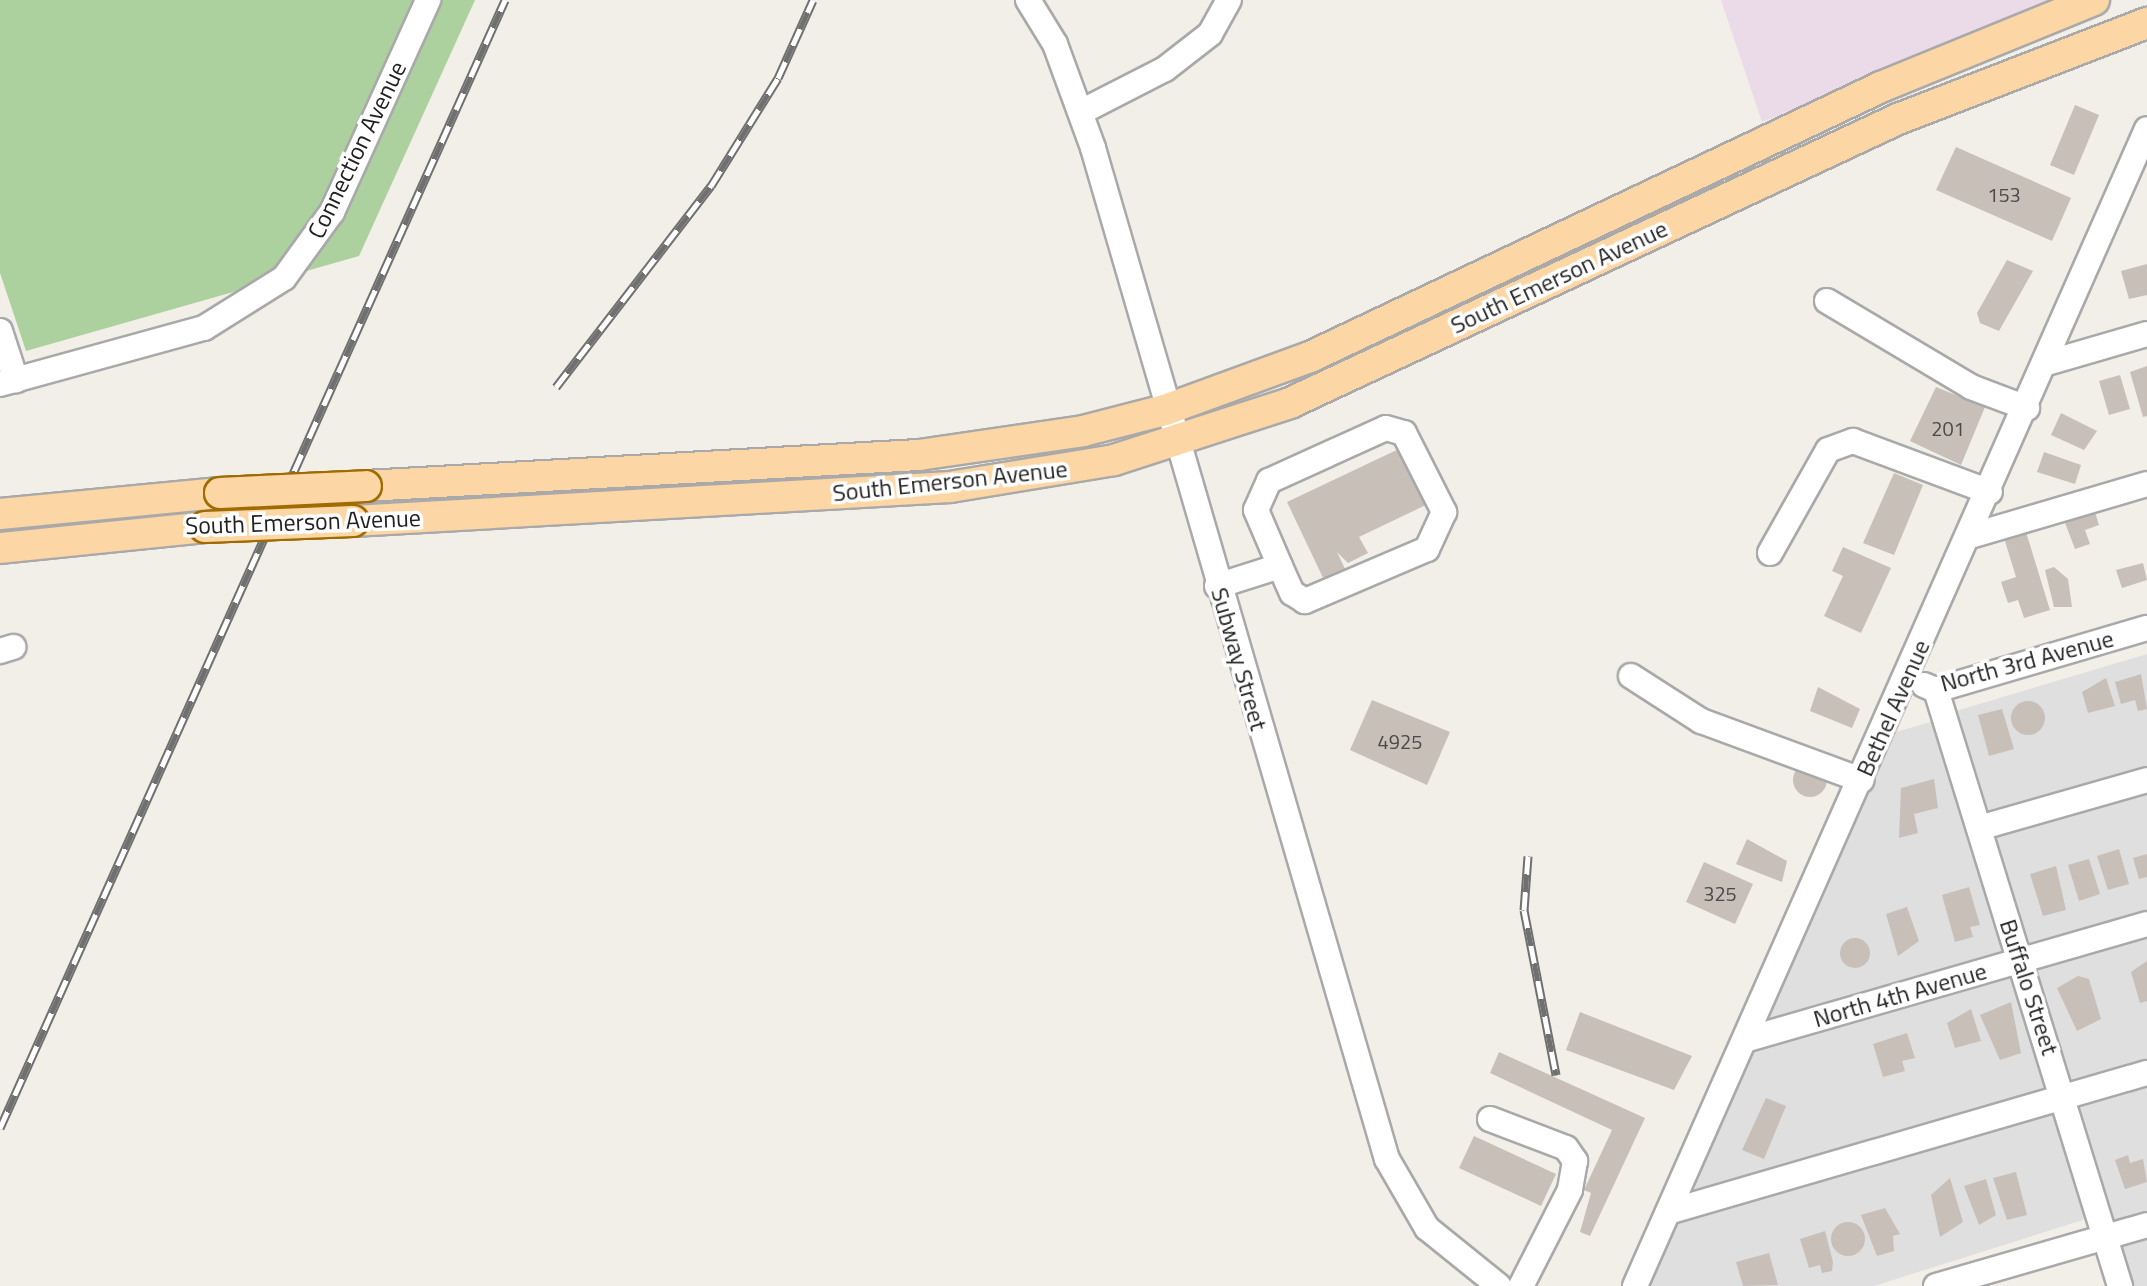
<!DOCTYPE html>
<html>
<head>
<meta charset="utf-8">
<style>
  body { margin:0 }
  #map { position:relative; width:2147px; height:1286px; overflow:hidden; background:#f2efe9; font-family:"Titillium Web",sans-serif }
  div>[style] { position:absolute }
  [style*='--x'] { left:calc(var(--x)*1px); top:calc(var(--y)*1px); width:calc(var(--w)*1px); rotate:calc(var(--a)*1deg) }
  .residential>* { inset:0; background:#e0dfdf }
  .industrial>* { inset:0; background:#ebdbe8 }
  .forest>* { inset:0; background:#add19e }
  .building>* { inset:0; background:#c7bfb8 }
  .round { border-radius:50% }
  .roads { filter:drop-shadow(2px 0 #a9a9a9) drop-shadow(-2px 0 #a9a9a9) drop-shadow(0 2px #a9a9a9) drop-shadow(0 -2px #a9a9a9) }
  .minor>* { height:24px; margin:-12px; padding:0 12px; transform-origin:12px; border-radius:12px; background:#fff }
  .major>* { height:30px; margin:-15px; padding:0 15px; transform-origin:15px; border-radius:15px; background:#fcd6a4 }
  .rail>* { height:9px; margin-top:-4.5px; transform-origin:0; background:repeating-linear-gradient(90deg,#fff 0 18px,#707070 0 36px); box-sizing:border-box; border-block:2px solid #707070 }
  .bridges { filter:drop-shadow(2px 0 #a06b00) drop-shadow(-2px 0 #a06b00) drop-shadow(0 2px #a06b00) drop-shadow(0 -2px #a06b00) }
  .major-bridge>* { height:30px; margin:-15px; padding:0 15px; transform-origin:15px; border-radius:15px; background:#fcd6a4 }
  span { translate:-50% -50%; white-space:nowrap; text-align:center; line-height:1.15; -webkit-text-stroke:7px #fff; paint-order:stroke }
  .number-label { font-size:20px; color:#4b4948 }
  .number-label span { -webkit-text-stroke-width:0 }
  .street-label { font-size:24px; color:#222 }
</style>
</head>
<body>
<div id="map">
  <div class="residential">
    <i style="clip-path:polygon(2147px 654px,2147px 1286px,2130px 1286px,1956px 711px)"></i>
    <i style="clip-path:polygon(1934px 721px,2089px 1205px,2083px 1220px,1874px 1286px,1647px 1286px,1896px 732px)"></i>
  </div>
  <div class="industrial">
    <i style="clip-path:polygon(1721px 0,2061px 0,1762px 122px)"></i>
  </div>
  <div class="forest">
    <i style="clip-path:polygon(0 0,475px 0,359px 256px,26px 351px,0 273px)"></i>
  </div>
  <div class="building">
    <i style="clip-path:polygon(2075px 105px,2099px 115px,2074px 175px,2050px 165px)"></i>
    <i style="clip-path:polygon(1956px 147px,2071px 198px,2052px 241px,1936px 190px)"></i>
    <i style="clip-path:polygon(2007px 260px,2033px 271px,1999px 331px,1980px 323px,1977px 313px)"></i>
    <i style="clip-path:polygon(2147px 264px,2147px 295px,2129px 299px,2121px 271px)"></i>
    <i style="clip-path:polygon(2147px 366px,2147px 416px,2143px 417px,2130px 372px)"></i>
    <i style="clip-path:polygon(2120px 375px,2130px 409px,2109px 415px,2099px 381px)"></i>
    <i style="clip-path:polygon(1936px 387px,1985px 407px,1961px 465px,1910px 441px)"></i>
    <i style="clip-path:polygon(2061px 413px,2097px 431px,2084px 450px,2051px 435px)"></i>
    <i style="clip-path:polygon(1403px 447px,1430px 503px,1359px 537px,1368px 553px,1348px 563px,1337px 552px,1346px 571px,1325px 582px,1287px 502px)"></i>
    <i style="clip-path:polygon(2044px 452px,2081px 465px,2075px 484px,2037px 472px)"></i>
    <i style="clip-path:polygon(1894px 473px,1923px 485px,1894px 555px,1863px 543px)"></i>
    <i style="clip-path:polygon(2095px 512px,2099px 525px,2085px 530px,2090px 544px,2075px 549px,2062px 515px)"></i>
    <i style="clip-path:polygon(2026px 532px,2050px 610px,2024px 618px,2018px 600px,2008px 603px,2001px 582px,2016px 577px,2004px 538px)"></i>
    <i style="clip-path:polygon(1843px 547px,1891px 568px,1861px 633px,1824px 616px,1843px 576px,1832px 571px)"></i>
    <i style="clip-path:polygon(2143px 563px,2147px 580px,2122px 588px,2116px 570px)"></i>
    <i style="clip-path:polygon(2054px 567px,2068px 579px,2072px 607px,2054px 607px,2045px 570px)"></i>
    <i style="clip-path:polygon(2141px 674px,2147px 709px,2138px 711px,2135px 700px,2121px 704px,2115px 682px)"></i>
    <i style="clip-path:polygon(2106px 678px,2115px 706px,2088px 713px,2082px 692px)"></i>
    <i style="clip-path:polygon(1818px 687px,1860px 709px,1852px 728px,1810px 711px)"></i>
    <i style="clip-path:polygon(1372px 700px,1450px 732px,1427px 785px,1350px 750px)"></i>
    <i class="round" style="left:2011px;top:701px;width:34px;height:34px"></i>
    <i style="clip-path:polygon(2002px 709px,2014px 749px,1989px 756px,1978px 715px)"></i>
    <i class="round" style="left:1793px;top:763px;width:34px;height:34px"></i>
    <i style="clip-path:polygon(1934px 779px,1938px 808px,1914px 814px,1918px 833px,1899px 838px,1901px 788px)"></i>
    <i style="clip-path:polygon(1747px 839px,1787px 861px,1782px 882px,1736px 864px)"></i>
    <i style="clip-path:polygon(2119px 849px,2129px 884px,2108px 890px,2097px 856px)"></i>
    <i style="clip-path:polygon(2147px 854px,2147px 877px,2139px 879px,2133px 858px)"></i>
    <i style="clip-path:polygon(2089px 859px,2100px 894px,2079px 901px,2068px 865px)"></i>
    <i style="clip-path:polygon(1704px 862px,1753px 884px,1735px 924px,1686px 902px)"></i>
    <i style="clip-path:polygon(2056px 866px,2066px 910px,2043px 916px,2030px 874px)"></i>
    <i style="clip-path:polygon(1969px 887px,1980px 925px,1970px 927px,1973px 937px,1955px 942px,1942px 895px)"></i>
    <i style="clip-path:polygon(1907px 907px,1919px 941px,1898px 956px,1886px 914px)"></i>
    <i class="round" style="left:1840px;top:938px;width:30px;height:30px"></i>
    <i style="clip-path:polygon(2147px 961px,2147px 1001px,2140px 1003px,2131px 972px)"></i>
    <i style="clip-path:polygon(2078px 976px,2089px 979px,2101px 1019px,2077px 1031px,2057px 988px)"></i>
    <i style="clip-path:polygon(2011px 1002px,2021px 1053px,2000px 1060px,1980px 1015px)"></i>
    <i style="clip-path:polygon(1971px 1009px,1981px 1041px,1955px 1048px,1947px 1023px)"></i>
    <i style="clip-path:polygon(1580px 1012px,1692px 1056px,1674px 1090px,1566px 1050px)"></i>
    <i style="clip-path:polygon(1907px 1033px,1915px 1058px,1902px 1061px,1905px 1071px,1883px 1077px,1873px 1044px)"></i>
    <i style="clip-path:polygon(1499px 1052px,1645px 1118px,1590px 1236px,1580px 1232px,1591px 1193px,1584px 1190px,1612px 1130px,1490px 1073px)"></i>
    <i style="clip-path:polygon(1766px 1098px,1786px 1106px,1764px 1159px,1742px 1150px)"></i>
    <i style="clip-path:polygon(1474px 1136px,1556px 1174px,1541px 1206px,1459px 1168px)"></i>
    <i style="clip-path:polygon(2128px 1155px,2130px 1163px,2143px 1159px,2147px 1182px,2125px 1189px,2115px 1160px)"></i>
    <i style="clip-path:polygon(2016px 1172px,2027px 1215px,2007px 1220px,1993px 1178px)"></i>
    <i style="clip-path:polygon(1950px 1178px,1963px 1222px,1940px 1237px,1931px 1195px)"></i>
    <i style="clip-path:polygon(1986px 1179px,1996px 1215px,1979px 1225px,1964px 1186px)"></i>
    <i style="clip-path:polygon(1885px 1208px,1900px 1234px,1893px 1236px,1894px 1251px,1877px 1256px,1861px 1215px)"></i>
    <i class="round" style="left:1831px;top:1222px;width:34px;height:34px"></i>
    <i style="clip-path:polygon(1825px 1231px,1833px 1262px,1832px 1271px,1822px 1273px,1820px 1265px,1809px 1268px,1800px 1239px)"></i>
    <i style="clip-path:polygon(1769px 1253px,1778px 1285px,1743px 1286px,1736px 1262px)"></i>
  </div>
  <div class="roads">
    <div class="minor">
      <i style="--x:1028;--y:0;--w:52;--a:58.5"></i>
      <i style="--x:1055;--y:44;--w:111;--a:69.9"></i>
      <i style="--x:1093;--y:148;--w:1053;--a:73.79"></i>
      <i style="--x:1387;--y:1159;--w:80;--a:59.9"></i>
      <i style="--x:1427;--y:1228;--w:92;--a:38.9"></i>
      <i style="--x:1081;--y:112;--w:94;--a:-27.1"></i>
      <i style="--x:1165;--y:69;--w:57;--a:-37.9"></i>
      <i style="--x:1210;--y:34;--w:39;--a:-61"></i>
      <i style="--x:1827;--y:301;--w:168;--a:30.8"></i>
      <i style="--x:1971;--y:387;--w:60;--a:20.6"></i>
      <i style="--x:0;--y:331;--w:52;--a:71.9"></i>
      <i style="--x:2047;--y:363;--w:104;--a:-16.2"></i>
      <i style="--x:0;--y:384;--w:212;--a:-15.4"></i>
      <i style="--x:204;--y:328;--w:94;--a:-32"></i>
      <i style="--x:284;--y:278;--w:82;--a:-54"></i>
      <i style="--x:332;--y:212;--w:233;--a:-65.6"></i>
      <i style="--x:1970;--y:536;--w:184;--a:-16.4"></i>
      <i style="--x:1770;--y:553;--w:118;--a:-60.6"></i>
      <i style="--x:1828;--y:450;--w:27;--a:-20"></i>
      <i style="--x:1853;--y:441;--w:146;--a:20.4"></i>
      <i style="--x:1217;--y:586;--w:66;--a:-17.6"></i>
      <i style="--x:1280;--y:566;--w:61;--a:-113.2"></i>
      <i style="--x:1256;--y:510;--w:32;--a:-66"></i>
      <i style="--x:1269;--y:481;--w:128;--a:-24.4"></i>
      <i style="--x:1386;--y:428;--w:19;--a:16"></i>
      <i style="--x:1404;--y:433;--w:89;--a:63.1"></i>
      <i style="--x:1444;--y:512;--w:41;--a:114.7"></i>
      <i style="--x:1427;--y:549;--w:133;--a:156.9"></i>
      <i style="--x:1305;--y:601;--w:15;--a:-148"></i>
      <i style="--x:1292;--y:593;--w:30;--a:-114"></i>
      <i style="--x:0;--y:651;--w:14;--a:-17"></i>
      <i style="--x:1631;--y:676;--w:83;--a:32.7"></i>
      <i style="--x:1701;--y:721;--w:171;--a:20.2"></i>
      <i style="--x:1924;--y:685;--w:13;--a:23"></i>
      <i style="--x:1936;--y:690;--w:220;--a:-16.4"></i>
      <i style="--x:1936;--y:690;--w:624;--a:72.84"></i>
      <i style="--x:1979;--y:828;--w:175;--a:-15.9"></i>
      <i style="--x:1745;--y:1040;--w:418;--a:-16.1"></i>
      <i style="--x:1490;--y:1119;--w:81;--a:20.9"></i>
      <i style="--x:1566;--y:1148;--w:16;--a:55"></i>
      <i style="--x:1575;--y:1161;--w:29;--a:100"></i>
      <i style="--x:1570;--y:1190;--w:108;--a:117"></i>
      <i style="--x:1668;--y:1212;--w:499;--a:-16.2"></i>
      <i style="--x:1635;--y:1286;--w:1265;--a:-66.13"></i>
      <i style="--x:1936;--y:1286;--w:220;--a:-16.1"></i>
    </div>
    <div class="major">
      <i style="--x:366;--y:486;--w:554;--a:-3.21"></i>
      <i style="--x:919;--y:455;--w:166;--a:-8.3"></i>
      <i style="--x:1083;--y:431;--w:85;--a:-14.4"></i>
      <i style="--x:1165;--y:410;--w:154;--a:-20.1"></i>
      <i style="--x:1310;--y:357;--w:632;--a:-25.31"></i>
      <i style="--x:1881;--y:87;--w:230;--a:-22.2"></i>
      <i style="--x:0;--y:514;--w:221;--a:-5.5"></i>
      <i style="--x:353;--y:521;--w:598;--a:-3.26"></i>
      <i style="--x:950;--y:487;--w:166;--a:-9.3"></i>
      <i style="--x:1114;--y:460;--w:185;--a:-17.9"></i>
      <i style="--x:1290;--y:403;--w:671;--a:-25.04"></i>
      <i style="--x:1898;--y:119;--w:267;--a:-21.1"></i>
      <i style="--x:0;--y:548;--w:206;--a:-5.8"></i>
    </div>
  </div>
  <div class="rail">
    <i style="--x:556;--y:387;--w:254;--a:-52.4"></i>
    <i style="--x:711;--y:186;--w:127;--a:-58.2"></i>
    <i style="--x:778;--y:78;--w:85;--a:-65.8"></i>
    <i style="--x:1528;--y:856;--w:54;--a:94.2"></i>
    <i style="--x:1524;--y:910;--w:168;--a:79"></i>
    <i style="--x:0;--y:1128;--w:1236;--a:-65.88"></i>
  </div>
  <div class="bridges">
    <div class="major-bridge">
      <i style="--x:220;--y:493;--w:146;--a:-2.7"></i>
      <i style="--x:205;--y:527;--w:148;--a:-2.3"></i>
    </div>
  </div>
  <div class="number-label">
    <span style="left:2004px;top:194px">153</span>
    <span style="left:1948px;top:428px">201</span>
    <span style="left:1400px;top:741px">4925</span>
    <span style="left:1720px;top:893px">325</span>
  </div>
  <div class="street-label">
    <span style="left:357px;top:150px;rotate:-64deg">Connection Avenue</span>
    <span style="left:1559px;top:277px;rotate:-25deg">South Emerson Avenue</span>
    <span style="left:950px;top:481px;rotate:-6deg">South Emerson Avenue</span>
    <span style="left:303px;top:522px;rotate:-2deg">South Emerson Avenue</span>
    <span style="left:1239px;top:659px;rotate:74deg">Subway Street</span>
    <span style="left:2027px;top:661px;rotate:-15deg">North 3rd Avenue</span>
    <span style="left:1893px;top:708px;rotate:-66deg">Bethel Avenue</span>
    <span style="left:2029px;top:987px;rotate:72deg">Buffalo Street</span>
    <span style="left:1900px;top:995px;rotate:-16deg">North 4th Avenue</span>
  </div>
</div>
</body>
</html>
